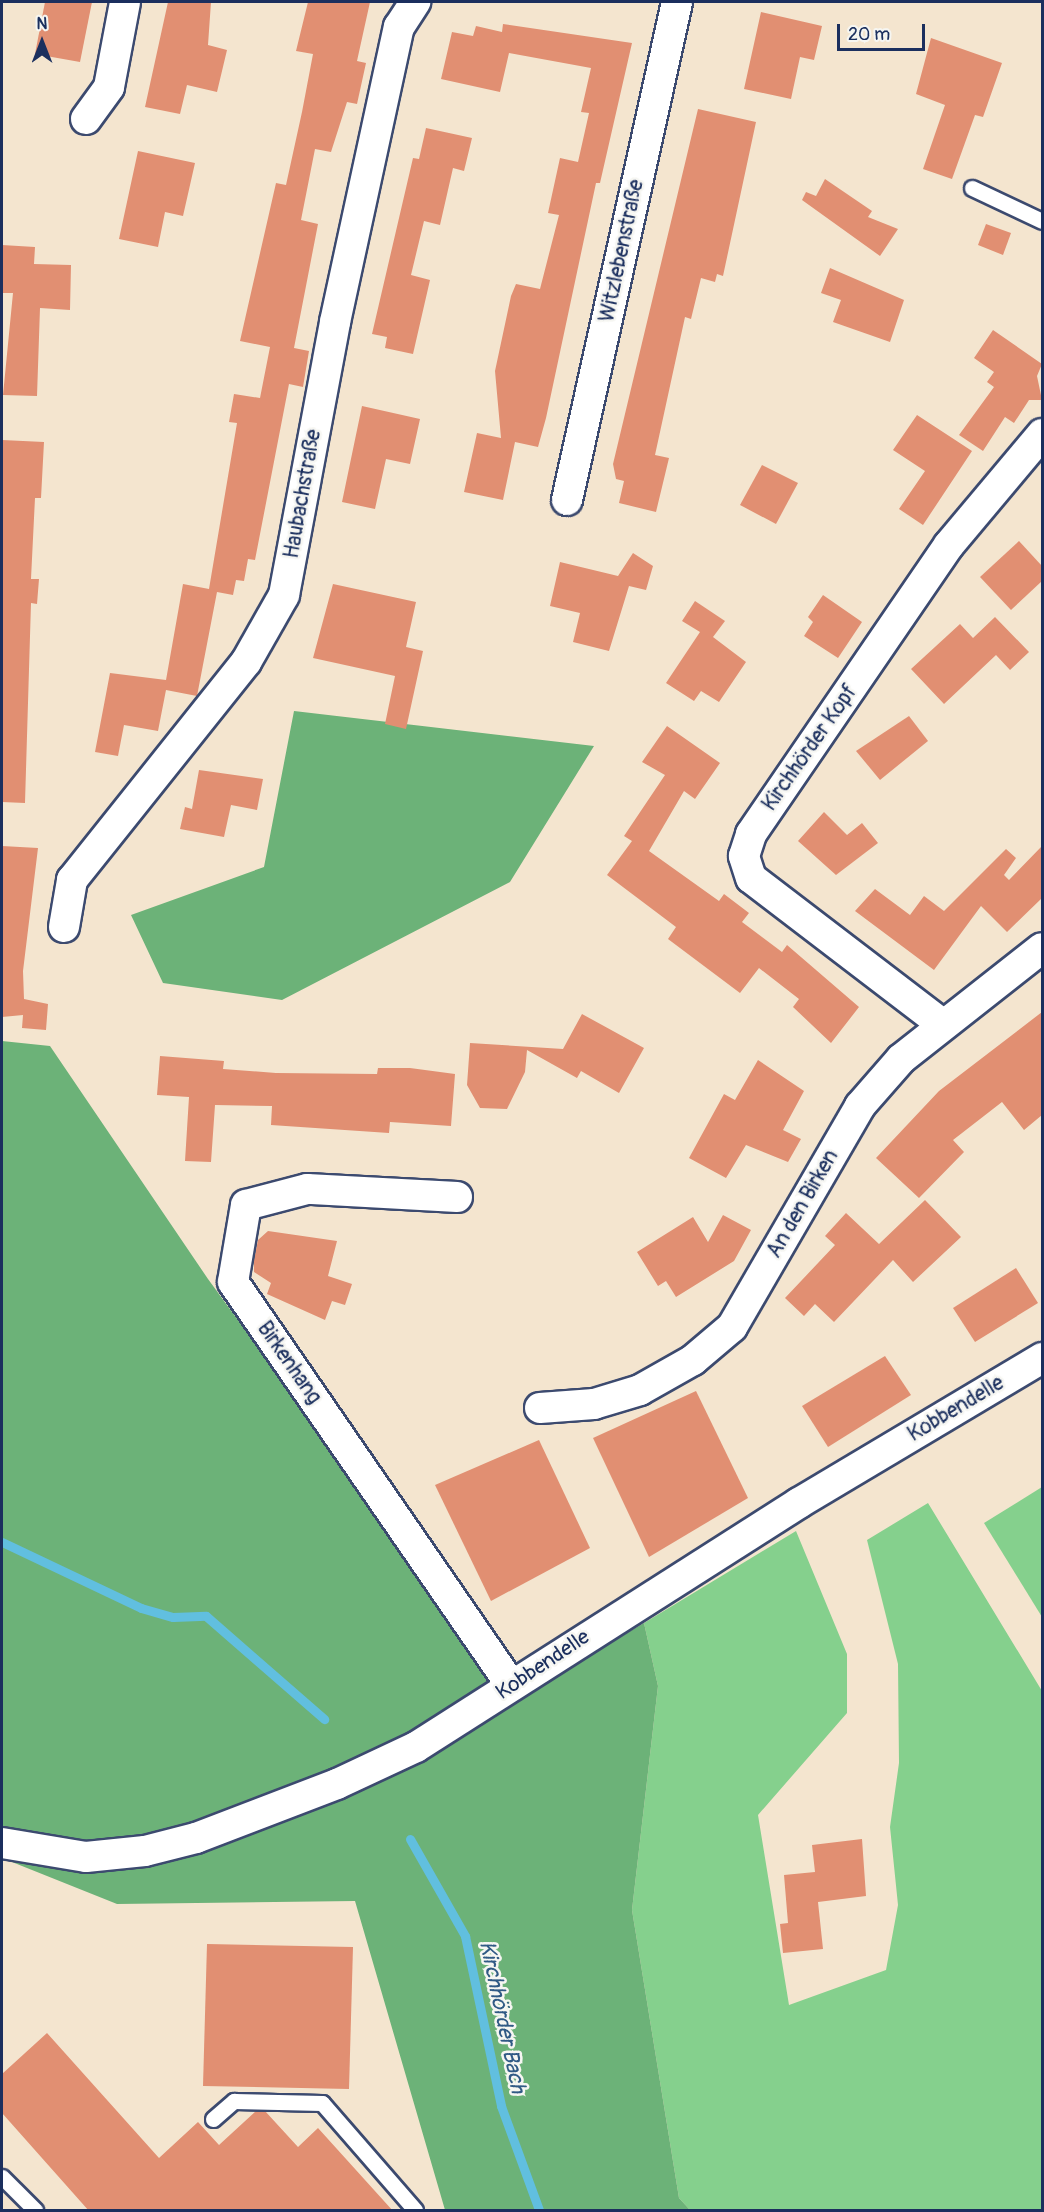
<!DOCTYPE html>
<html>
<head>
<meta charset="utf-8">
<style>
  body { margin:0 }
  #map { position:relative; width:1044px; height:2212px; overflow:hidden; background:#f4e5cf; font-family:Pangolin,sans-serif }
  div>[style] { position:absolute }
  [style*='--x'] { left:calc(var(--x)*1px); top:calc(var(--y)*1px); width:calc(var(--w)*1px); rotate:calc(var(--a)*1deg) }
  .green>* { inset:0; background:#85d08d }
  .forest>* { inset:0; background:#6cb278 }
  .stream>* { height:9px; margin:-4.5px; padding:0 4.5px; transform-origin:4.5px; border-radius:4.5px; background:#61bfdf }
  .building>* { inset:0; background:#e18f72 }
  .roads { filter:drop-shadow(2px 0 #3c4a6f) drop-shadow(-2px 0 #3c4a6f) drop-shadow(0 2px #3c4a6f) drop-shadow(0 -2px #3c4a6f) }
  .lane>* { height:15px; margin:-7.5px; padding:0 7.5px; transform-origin:7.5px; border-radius:7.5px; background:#fff }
  .street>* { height:30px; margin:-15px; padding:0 15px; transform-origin:15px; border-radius:15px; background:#fff }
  span { translate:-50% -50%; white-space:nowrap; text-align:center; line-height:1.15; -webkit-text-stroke:5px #f6f6f2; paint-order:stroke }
  .street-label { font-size:21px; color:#1b2f5e }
  .water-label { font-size:22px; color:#305a85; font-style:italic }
  .frame { position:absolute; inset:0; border:3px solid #1b2f5e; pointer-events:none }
  .north { position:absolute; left:12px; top:12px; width:60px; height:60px; -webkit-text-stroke:4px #f6f6f2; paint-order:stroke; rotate:0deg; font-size:16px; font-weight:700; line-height:24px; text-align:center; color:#1b2f5e }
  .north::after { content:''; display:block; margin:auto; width:21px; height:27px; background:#1b2f5e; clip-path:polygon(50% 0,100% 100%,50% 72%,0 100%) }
  .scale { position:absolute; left:837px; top:24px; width:88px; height:27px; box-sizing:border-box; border:3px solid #1b2f5e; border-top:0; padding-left:8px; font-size:18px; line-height:21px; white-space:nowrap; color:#1b2f5e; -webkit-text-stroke:4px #f6f6f2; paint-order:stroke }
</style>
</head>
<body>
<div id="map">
  <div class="green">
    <i style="clip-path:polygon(1042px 1487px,1042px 1617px,984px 1523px)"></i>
    <i style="clip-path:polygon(928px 1503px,1042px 1691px,1042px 2210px,690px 2210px,679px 2198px,632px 1910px,658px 1686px,644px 1623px,796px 1531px,847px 1654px,847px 1713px,758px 1815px,789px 2005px,886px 1970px,898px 1905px,890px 1827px,899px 1763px,898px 1664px,867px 1540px)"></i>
  </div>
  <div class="forest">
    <i style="clip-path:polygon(294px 711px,594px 746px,510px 882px,282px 1000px,163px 983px,131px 915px,264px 867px)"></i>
    <i style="clip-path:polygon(2px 1041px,50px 1046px,208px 1279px,515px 1699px,644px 1623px,658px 1686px,632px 1910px,679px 2198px,690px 2210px,445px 2210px,355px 1901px,117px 1904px,2px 1858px)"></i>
  </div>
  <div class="stream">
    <i style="--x:2;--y:1542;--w:154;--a:25.4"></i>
    <i style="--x:141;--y:1608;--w:33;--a:16"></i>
    <i style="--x:173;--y:1617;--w:33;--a:-2"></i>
    <i style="--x:206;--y:1616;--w:157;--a:41.1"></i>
    <i style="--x:410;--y:1839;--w:112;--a:60.4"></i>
    <i style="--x:465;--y:1936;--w:174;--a:78"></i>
    <i style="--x:501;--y:2106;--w:111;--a:69.9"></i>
  </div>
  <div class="building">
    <i style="clip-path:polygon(45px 2px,92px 2px,80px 62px,35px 54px)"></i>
    <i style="clip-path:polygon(168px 2px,211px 2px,208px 45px,227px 50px,217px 92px,187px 85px,180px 114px,145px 107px)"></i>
    <i style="clip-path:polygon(308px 2px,370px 2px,357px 61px,366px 63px,357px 104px,347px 102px,331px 152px,315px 149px,301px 220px,318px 224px,294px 348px,309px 351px,303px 387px,289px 384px,255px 560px,248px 559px,244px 581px,236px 580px,233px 595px,217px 592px,197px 696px,166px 690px,158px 731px,124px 725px,118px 756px,95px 752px,110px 673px,166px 680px,183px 584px,209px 589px,237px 423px,229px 422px,234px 394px,260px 398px,270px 347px,240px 341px,276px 183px,286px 185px,302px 112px,313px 54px,296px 51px)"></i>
    <i style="clip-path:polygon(761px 12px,822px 26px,814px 60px,800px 57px,791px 99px,744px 89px)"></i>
    <i style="clip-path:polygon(503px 24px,632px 43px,600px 183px,596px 183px,546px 418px,538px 447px,515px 442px,503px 500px,464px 492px,477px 433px,501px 438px,495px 371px,511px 296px,516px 284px,540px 289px,559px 215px,548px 213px,560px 158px,578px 162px,589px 113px,581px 112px,591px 68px,509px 53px,500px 92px,441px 79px,452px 32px,473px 36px,476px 26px,502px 32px)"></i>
    <i style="clip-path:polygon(931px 38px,1002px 63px,983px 117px,975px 115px,952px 179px,923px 169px,945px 105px,916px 94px)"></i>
    <i style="clip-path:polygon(698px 109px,756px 122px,723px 276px,717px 274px,715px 282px,701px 278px,691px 319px,685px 317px,655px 455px,669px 458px,656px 512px,619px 503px,624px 481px,616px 479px,613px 464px)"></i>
    <i style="clip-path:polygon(426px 128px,472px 138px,464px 171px,453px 168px,440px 225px,424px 221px,411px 275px,430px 280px,413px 354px,385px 348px,387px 337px,372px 334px,413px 158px,419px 159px)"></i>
    <i style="clip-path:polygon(138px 151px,195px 163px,183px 216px,165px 212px,158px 247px,119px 239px)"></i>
    <i style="clip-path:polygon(825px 179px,872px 211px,868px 217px,898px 229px,880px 256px,802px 200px,806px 192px,816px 196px)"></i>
    <i style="clip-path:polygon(986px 224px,1011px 233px,1003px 255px,978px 245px)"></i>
    <i style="clip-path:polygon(2px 245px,35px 247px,34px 264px,71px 265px,70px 310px,40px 308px,37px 396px,3px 395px,13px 293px,2px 293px)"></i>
    <i style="clip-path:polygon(830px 268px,904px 300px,890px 342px,833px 322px,841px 300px,821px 293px)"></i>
    <i style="clip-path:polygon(993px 330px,1042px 364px,1037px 376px,1042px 400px,1029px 400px,1014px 423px,1005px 417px,983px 451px,959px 435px,994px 387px,987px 382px,994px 372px,974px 358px)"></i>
    <i style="clip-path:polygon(362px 406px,420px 419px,410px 464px,386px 459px,375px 509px,342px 502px)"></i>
    <i style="clip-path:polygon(917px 415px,972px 451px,923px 525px,899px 509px,925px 471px,893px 450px)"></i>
    <i style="clip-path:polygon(2px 440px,44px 442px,41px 498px,35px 498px,31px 579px,39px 579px,37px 604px,31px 603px,25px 803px,2px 802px)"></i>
    <i style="clip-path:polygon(762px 465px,798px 483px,776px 524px,740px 505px)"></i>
    <i style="clip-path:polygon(1019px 541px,1042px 566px,1042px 581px,1011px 610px,980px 577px)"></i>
    <i style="clip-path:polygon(633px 553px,653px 566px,646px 590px,629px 586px,609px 651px,573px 642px,580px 613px,550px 606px,560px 562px,618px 576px)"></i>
    <i style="clip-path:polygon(333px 584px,416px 602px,406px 647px,423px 651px,406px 729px,385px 724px,395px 676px,313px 658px)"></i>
    <i style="clip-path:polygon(823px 595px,862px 622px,838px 658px,804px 636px,813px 622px,808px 617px)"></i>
    <i style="clip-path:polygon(695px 601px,725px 621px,713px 637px,746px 662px,719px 702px,701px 691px,694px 701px,666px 683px,700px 632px,682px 621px)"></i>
    <i style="clip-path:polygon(995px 617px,1029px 652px,1010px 670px,996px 655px,944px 704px,911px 669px,960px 624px,973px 638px)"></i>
    <i style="clip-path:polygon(909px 716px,928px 741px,880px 780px,856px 751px)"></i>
    <i style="clip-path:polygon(667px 726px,720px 763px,695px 799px,684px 791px,649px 851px,719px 901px,724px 894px,749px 913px,742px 922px,782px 952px,787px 945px,859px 1007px,831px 1043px,793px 1007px,799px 999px,759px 968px,740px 993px,668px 939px,676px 927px,607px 875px,632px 841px,624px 836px,665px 775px,642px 762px)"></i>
    <i style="clip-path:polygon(199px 770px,263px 779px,257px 810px,231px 805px,224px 837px,180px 829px,185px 807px,192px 809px)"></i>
    <i style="clip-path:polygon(824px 812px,847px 835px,862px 823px,878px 843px,836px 875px,798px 841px)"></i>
    <i style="clip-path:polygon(2px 846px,38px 848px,23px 971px,24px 999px,48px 1004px,46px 1030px,22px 1028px,23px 1015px,2px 1017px)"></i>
    <i style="clip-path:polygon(1042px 846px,1042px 898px,1007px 932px,981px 906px,934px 970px,855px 911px,875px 889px,910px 915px,924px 896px,944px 911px,1006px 849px,1016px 858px,1004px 875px,1009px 880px)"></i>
    <i style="clip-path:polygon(1042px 1012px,1042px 1115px,1024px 1130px,1002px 1102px,953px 1140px,964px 1152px,919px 1198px,876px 1158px,939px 1091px)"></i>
    <i style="clip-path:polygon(582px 1014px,644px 1048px,619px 1093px,581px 1071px,577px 1078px,527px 1050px,525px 1072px,507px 1109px,480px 1108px,467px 1085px,470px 1043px,563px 1049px)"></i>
    <i style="clip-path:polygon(160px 1056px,224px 1061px,223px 1069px,276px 1073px,377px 1074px,378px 1068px,410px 1068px,455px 1074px,451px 1126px,390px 1122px,389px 1133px,271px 1125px,272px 1106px,215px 1105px,211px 1162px,185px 1161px,189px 1097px,157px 1095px)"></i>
    <i style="clip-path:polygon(758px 1060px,804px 1091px,783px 1130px,801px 1139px,788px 1162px,746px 1145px,726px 1178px,689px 1158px,724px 1094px,735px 1100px)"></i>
    <i style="clip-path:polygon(925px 1200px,961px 1237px,913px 1282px,893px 1260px,834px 1322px,815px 1304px,804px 1316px,785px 1298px,835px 1245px,825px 1236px,846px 1213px,879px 1244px)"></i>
    <i style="clip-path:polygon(723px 1215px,751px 1230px,734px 1261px,676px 1297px,666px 1281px,658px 1286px,637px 1252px,693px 1217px,708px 1242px)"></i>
    <i style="clip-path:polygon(268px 1231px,337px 1241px,328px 1276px,352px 1284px,345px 1305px,332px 1301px,325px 1320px,267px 1294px,271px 1283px,254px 1272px,254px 1260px,258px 1240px)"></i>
    <i style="clip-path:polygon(1016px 1268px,1038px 1303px,975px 1342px,953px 1308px)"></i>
    <i style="clip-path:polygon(885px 1356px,911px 1395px,828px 1447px,802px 1406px)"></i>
    <i style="clip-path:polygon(696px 1391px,748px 1498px,649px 1557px,593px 1438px)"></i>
    <i style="clip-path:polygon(539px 1440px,590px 1548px,491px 1601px,435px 1485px)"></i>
    <i style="clip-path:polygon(862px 1839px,866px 1896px,818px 1902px,823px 1949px,783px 1953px,780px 1924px,788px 1923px,784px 1875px,815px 1872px,812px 1845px)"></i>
    <i style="clip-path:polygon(207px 1944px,353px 1947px,349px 2089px,203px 2086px)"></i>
    <i style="clip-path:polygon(47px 2033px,159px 2158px,198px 2122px,219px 2145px,256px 2111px,265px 2111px,298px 2147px,318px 2128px,393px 2211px,89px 2211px,2px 2113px,2px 2074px)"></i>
  </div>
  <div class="roads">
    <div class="lane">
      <i style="--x:972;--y:188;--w:77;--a:25.2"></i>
      <i style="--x:213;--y:2119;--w:28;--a:-41"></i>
      <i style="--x:234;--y:2101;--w:88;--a:1.3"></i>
      <i style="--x:322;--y:2103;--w:142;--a:49"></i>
      <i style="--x:2;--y:2177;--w:47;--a:45"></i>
    </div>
    <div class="street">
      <i style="--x:86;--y:119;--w:39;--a:-54"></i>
      <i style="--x:109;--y:87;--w:86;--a:-79.3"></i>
      <i style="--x:567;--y:500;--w:510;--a:-77.54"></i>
      <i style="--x:64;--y:927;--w:48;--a:-80.3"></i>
      <i style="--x:72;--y:880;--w:279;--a:-51.4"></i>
      <i style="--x:246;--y:662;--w:77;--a:-60.4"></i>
      <i style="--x:284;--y:595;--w:278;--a:-79.4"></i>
      <i style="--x:335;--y:322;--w:302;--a:-77.8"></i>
      <i style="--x:399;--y:27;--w:30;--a:-57"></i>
      <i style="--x:942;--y:1024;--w:240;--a:-142.6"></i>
      <i style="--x:751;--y:878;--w:23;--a:-108"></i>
      <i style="--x:744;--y:856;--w:23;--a:-72"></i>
      <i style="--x:751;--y:834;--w:350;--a:-55.6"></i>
      <i style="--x:949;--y:545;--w:145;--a:-50"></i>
      <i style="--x:457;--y:1197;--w:150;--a:-176.9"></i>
      <i style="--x:307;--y:1189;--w:63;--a:165.3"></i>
      <i style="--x:246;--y:1205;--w:78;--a:99.6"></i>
      <i style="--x:233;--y:1282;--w:488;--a:55.4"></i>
      <i style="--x:540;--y:1408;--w:54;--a:-4.2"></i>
      <i style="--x:594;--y:1404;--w:48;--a:-16.9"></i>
      <i style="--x:640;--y:1390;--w:61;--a:-29.5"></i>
      <i style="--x:693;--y:1360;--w:51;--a:-40.2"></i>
      <i style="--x:732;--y:1327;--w:255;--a:-59.9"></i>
      <i style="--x:860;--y:1106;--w:62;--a:-48.9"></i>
      <i style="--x:901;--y:1059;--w:179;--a:-38.2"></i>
      <i style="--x:2;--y:1843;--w:85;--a:9.5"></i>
      <i style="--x:86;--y:1857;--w:59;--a:-5.8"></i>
      <i style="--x:145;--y:1851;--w:53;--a:-14.3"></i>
      <i style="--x:196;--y:1838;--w:151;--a:-21"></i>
      <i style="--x:337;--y:1784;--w:87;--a:-25.1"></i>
      <i style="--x:416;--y:1747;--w:454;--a:-32.5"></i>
      <i style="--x:799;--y:1503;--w:283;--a:-30.8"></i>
    </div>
  </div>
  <div class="street-label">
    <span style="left:622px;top:251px;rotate:-78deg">Witzlebenstraße</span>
    <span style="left:303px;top:494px;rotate:-80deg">Haubachstraße</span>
    <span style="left:810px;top:748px;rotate:-55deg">Kirchhörder Kopf</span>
    <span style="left:803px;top:1204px;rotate:-60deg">An den Birken</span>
    <span style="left:289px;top:1363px;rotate:55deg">Birkenhang</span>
    <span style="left:956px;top:1409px;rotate:-31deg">Kobbendelle</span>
    <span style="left:543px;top:1665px;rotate:-34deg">Kobbendelle</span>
  </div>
  <div class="water-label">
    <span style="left:502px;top:2017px;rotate:78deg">Kirchhörder Bach</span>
  </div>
  <div class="frame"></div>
  <div class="north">N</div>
  <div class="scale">20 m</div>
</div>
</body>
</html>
